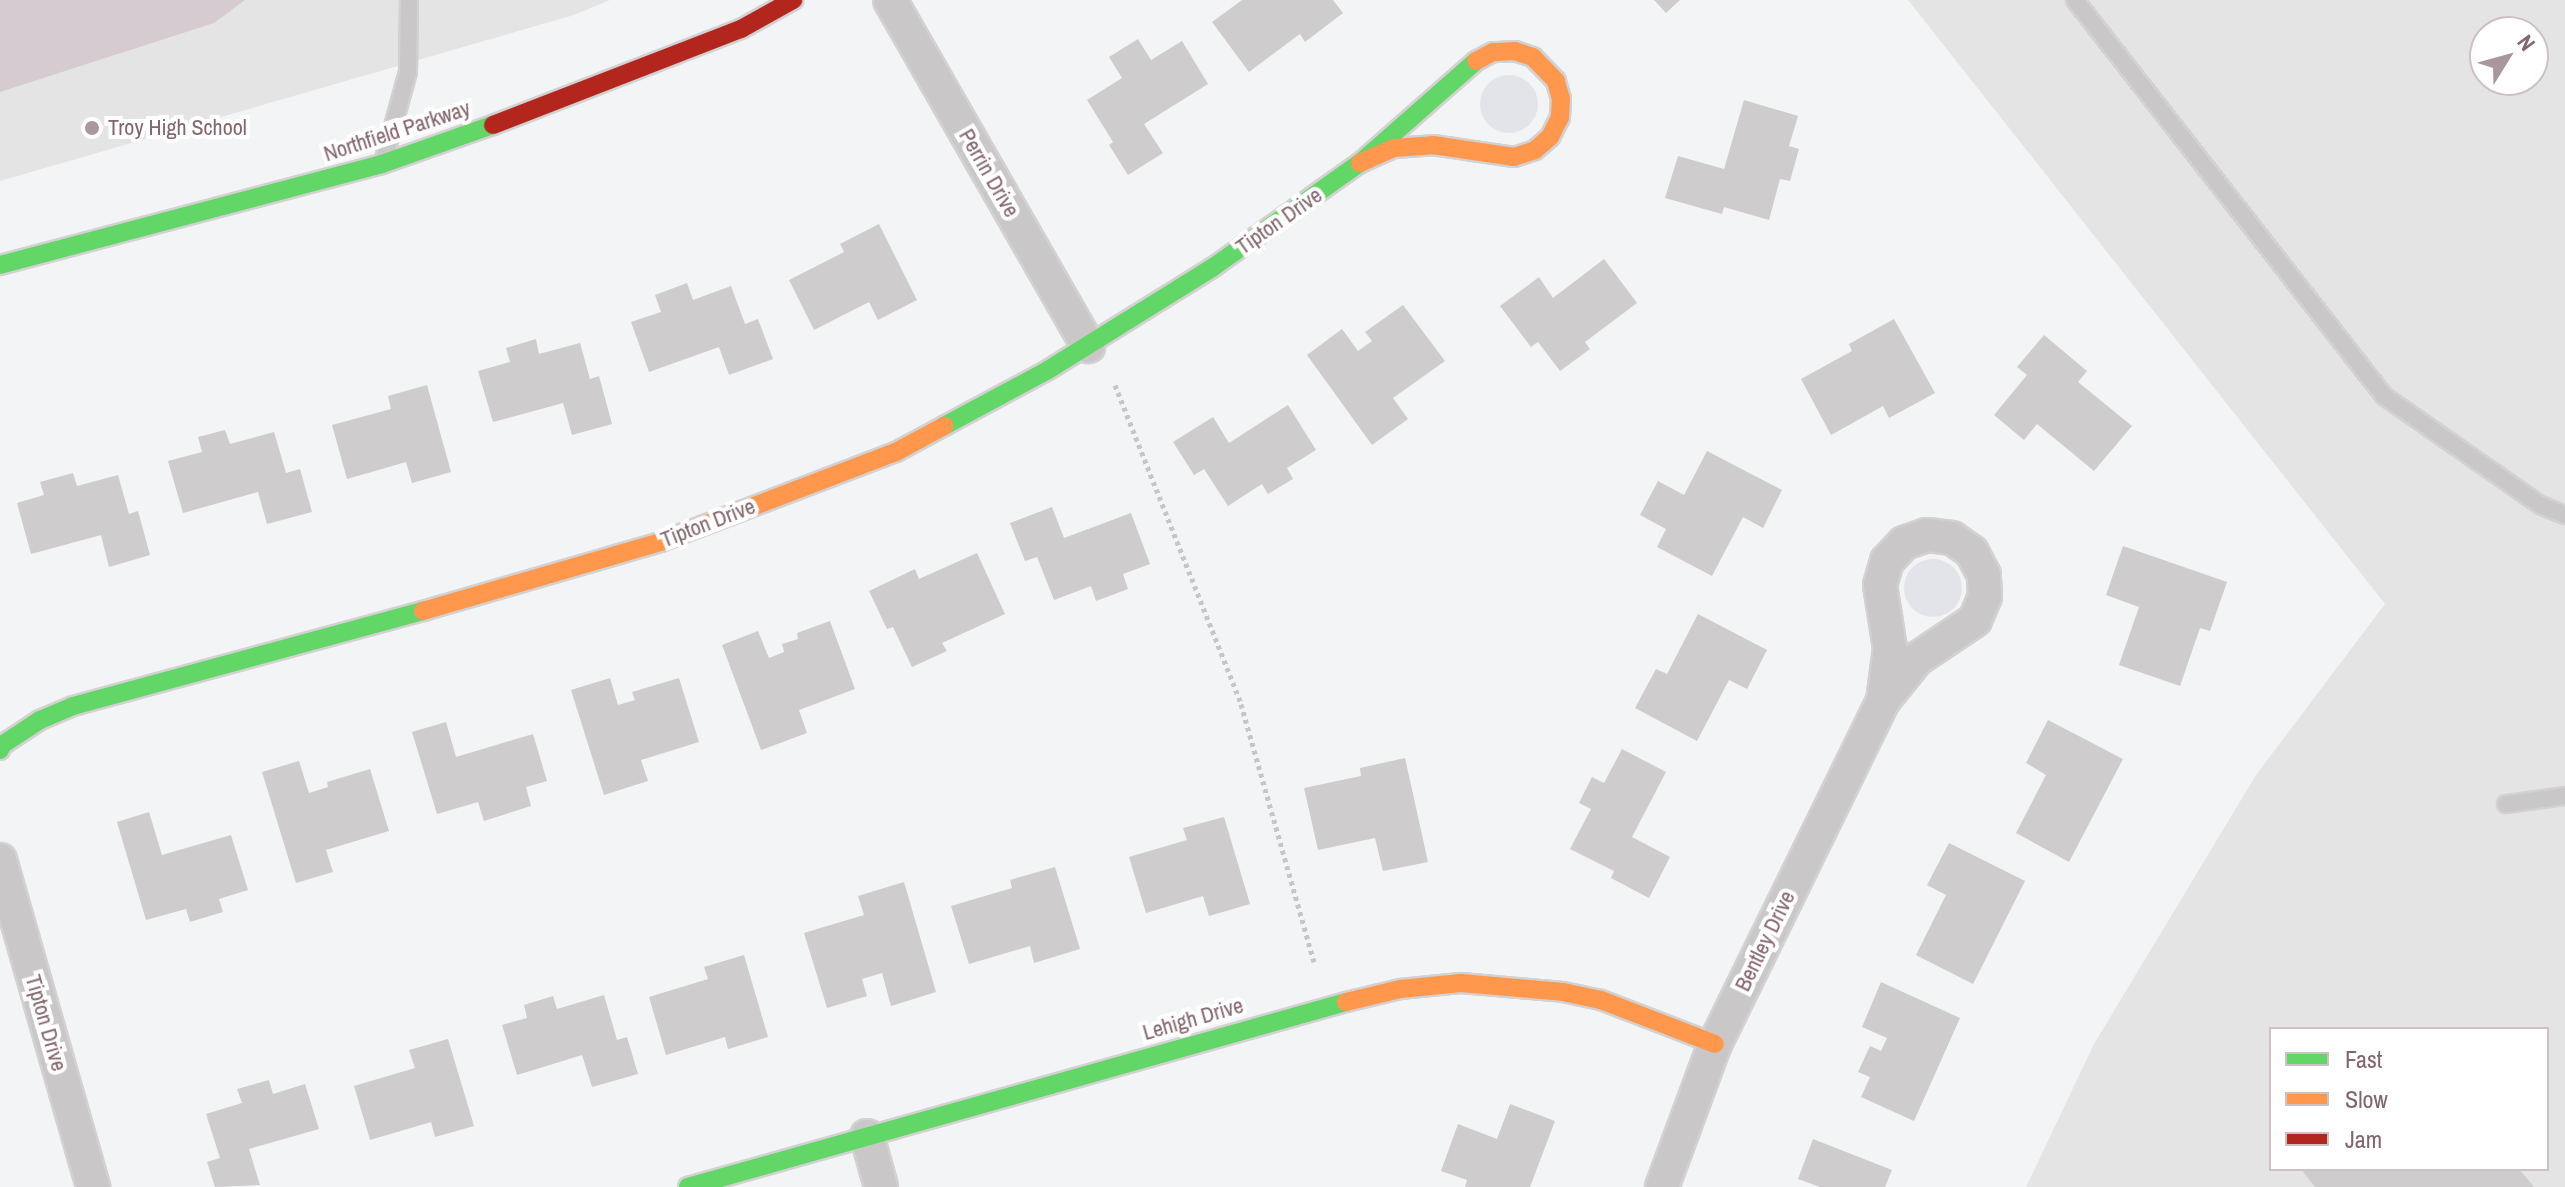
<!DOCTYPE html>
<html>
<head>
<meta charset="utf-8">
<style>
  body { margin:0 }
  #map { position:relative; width:2565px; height:1187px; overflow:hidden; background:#f3f4f5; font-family:"Archivo Narrow",sans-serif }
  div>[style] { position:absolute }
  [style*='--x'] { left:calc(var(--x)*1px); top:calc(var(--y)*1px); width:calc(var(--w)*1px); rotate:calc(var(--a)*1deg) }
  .built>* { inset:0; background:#e5e4e5 }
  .green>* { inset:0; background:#e3e4e9 }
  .round { border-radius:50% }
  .water>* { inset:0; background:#d6cbd0 }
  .building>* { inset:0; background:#cecccd }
  .path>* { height:5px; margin-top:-2.5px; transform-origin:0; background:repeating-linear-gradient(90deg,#c7c5c5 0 4px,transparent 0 8px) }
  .roads { filter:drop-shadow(2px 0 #d3d1d2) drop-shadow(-2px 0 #d3d1d2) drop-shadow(0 2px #d3d1d2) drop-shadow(0 -2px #d3d1d2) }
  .lane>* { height:16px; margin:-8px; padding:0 8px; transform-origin:8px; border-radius:8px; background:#c9c7c8 }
  .street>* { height:32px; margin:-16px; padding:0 16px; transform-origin:16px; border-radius:16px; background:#c9c7c8 }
  .fast>* { height:18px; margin:-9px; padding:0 9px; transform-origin:9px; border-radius:9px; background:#63d668 }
  .slow>* { height:18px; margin:-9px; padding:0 9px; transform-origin:9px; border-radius:9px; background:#ff974d }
  .jam>* { height:18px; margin:-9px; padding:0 9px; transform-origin:9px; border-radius:9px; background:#b3261e }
  .dots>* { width:22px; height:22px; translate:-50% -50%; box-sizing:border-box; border:4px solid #fff; border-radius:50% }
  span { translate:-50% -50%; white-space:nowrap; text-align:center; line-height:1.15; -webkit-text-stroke:8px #fff; paint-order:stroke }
  .poi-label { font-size:22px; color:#83656c }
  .left { translate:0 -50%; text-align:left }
  .street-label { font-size:22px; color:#83656c }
  .legend { position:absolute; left:2269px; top:1027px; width:280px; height:144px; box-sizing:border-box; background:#fff; border:2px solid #cdc1c4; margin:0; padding:10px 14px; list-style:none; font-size:24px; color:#83656c }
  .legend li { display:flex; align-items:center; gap:16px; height:40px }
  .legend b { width:40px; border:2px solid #cdc1c4 }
  .north { position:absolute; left:2469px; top:16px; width:80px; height:80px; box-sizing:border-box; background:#fff; border:2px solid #cdc1c4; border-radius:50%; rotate:53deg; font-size:22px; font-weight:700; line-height:32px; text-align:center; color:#83656c }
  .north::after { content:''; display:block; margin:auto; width:28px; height:36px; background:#aa979c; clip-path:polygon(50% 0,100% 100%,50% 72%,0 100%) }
</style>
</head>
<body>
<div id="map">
  <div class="built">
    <i style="clip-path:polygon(0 0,610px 0,574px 15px,0 181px)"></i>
    <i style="clip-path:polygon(evenodd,1908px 0,2565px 0,2565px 1187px,2026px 1187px,2094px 1044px,2256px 775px,2385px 604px,1908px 0,2485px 32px,2533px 32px,2533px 80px,2485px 80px,2485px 32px,1908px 0,2271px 1029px,2547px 1029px,2547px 1169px,2271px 1169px,2271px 1029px)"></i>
  </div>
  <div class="green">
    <i class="round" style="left:1480px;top:75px;width:58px;height:58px"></i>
    <i class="round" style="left:1904px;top:559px;width:58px;height:58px"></i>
  </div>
  <div class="water">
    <i style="clip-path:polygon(0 0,245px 0,214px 23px,0 92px)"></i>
  </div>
  <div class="building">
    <i style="clip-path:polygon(1242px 0,1333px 0,1343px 13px,1305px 42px,1300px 34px,1249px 72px,1212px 22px)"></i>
    <i style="clip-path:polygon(1654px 0,1680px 0,1666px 13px)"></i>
    <i style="clip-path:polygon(1138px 39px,1151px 60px,1182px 41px,1208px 84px,1144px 124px,1163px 153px,1128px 175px,1109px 145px,1113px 142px,1087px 100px,1122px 78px,1109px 57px)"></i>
    <i style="clip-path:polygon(1744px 100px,1798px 116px,1789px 146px,1799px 149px,1790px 181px,1780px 179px,1769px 220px,1724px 207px,1722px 214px,1665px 198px,1678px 156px,1724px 169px)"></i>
    <i style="clip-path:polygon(879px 224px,917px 300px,878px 320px,869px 302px,814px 330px,789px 280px,844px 252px,840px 244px)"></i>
    <i style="clip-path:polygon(1604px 259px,1637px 303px,1585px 342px,1590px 349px,1560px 371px,1538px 342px,1531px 347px,1500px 306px,1539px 277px,1553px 298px)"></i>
    <i style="clip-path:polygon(687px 283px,693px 300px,731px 286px,745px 324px,758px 319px,773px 359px,729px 375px,719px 347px,649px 372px,631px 322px,661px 312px,655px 295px)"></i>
    <i style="clip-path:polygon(1403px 305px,1445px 361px,1393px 398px,1408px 419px,1372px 445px,1307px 355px,1342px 329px,1358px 351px,1372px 341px,1365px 332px)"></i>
    <i style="clip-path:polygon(1894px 319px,1935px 393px,1889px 418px,1883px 406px,1831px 435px,1801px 379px,1852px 351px,1849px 344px)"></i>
    <i style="clip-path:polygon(2044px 335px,2087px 371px,2078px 382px,2132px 426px,2094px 471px,2037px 424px,2024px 440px,1994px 415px,2027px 375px,2017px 367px)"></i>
    <i style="clip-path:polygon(536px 339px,539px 354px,580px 343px,590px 379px,599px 376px,612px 424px,572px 435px,563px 403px,493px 422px,478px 371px,510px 362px,506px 348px)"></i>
    <i style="clip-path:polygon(427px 385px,451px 472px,412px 483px,406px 462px,347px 479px,332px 425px,391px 409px,388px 396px)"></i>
    <i style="clip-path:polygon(1288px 405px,1316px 450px,1287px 468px,1293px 479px,1268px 494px,1262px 484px,1228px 506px,1204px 469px,1194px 475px,1173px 442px,1213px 417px,1229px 443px)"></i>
    <i style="clip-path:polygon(225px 430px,230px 444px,274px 432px,286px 473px,300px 469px,312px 512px,267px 524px,258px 492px,183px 513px,168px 461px,202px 452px,198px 437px)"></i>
    <i style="clip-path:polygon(1707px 451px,1782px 490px,1763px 528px,1743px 517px,1712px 576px,1657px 547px,1666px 529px,1640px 515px,1658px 481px,1684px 495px)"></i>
    <i style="clip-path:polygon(73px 473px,77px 486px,118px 475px,129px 514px,138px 511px,150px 555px,109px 567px,101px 535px,31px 554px,17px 503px,44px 495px,40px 482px)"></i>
    <i style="clip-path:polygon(1052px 507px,1064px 538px,1131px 513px,1150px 564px,1123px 574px,1128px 589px,1096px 601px,1091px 586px,1054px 600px,1037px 557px,1025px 561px,1010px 523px)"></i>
    <i style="clip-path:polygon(2123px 546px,2227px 582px,2210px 631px,2200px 628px,2180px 686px,2119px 665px,2139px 607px,2106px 595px)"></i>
    <i style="clip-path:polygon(977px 553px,1005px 614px,942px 643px,947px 651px,912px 667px,893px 627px,887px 629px,869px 591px,915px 569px,919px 579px)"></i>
    <i style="clip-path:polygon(1698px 614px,1767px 650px,1747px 689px,1729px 680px,1697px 741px,1635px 708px,1656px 669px,1667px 674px)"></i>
    <i style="clip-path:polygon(830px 621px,855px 689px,799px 710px,807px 733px,761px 750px,722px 645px,758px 631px,769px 658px,784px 652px,782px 644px,798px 639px,797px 633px)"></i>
    <i style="clip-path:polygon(610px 678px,618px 705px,635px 700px,632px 692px,679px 678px,699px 742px,641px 760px,648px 781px,604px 795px,571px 690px)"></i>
    <i style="clip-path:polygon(2048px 720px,2123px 759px,2069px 862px,2016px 833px,2046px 775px,2026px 763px)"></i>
    <i style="clip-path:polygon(446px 722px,456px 757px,533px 734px,547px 781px,526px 787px,531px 806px,484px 821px,478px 802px,437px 814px,412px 732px)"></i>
    <i style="clip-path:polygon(1622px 749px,1666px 772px,1632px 837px,1670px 857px,1649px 898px,1611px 878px,1614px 871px,1570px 849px,1591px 809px,1579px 803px,1592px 777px,1604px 783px)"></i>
    <i style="clip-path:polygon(1405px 758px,1428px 862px,1383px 871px,1375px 838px,1318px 850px,1304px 788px,1361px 776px,1360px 768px)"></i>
    <i style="clip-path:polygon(299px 761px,309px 793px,328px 787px,327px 782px,370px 769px,389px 831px,326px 850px,333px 872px,296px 883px,262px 772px)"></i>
    <i style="clip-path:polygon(149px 812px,162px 855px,231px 835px,248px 890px,219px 899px,223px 912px,190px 922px,186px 909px,146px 920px,117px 822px)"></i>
    <i style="clip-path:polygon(1224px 817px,1250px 904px,1209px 916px,1203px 896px,1146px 913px,1129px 857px,1187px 840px,1183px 828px)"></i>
    <i style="clip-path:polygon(1949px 843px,2025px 881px,1973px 984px,1916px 955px,1946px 895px,1927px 885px)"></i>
    <i style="clip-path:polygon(1055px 867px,1080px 949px,1034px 963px,1030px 946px,969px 964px,951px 906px,1012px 888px,1010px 880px)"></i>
    <i style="clip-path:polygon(904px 882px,936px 992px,891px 1006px,882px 973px,862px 979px,867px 996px,827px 1008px,804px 933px,864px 915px,858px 896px)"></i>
    <i style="clip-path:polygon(744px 955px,768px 1037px,728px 1049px,725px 1037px,666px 1055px,649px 997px,708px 979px,704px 967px)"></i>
    <i style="clip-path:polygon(1881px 982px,1960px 1018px,1914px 1121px,1861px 1097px,1870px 1077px,1858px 1072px,1870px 1046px,1881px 1051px,1887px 1038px,1862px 1027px)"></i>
    <i style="clip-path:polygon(604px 995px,617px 1040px,627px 1037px,638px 1074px,592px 1087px,582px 1055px,517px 1075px,502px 1025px,527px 1018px,524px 1005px,553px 996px,557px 1009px)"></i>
    <i style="clip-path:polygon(448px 1039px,474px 1126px,435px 1137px,431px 1122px,370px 1140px,354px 1086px,415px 1068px,409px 1050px)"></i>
    <i style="clip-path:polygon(269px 1080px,273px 1094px,305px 1084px,319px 1129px,249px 1149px,260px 1185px,215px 1187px,207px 1162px,220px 1158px,206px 1114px,242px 1103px,237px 1089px)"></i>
    <i style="clip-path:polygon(1510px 1104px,1555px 1121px,1530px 1187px,1465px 1187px,1467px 1180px,1441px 1171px,1458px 1124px,1497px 1139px)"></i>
    <i style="clip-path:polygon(1813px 1139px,1892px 1170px,1885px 1187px,1820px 1187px,1798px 1179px)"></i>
    <i style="clip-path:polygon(2301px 1169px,2519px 1169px,2534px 1187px,2315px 1187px)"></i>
  </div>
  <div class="path">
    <i style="--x:1115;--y:385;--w:343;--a:68.4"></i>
    <i style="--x:1241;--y:704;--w:268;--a:74.2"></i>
  </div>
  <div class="roads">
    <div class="lane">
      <i style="--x:2075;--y:0;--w:502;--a:52.03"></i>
      <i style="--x:2384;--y:396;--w:190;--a:34.9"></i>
      <i style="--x:2540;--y:505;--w:27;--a:22"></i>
      <i style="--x:384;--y:159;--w:90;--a:-74.6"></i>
      <i style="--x:408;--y:72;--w:72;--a:-89.2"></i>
      <i style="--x:2506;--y:804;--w:60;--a:-7.7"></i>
    </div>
    <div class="street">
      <i style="--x:890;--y:0;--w:399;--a:60.2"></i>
      <i style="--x:0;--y:860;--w:340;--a:74.1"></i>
      <i style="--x:867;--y:1136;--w:53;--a:74.6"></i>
      <i style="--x:1662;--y:1187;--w:153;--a:-69.7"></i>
      <i style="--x:1715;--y:1044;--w:382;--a:-63.9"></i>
      <i style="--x:1883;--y:701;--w:54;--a:-51"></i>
      <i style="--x:1917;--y:659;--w:70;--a:-33.9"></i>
      <i style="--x:1975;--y:620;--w:25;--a:-67"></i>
      <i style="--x:1985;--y:597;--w:22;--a:-93"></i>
      <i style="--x:1984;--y:575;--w:26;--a:-118"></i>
      <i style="--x:1972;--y:552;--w:24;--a:-145"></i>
      <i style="--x:1952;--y:538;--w:25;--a:-173"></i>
      <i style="--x:1927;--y:535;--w:24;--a:161"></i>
      <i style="--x:1904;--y:543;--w:25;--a:133"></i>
      <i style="--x:1887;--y:561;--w:25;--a:106"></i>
      <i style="--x:1880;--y:585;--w:64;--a:81"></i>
      <i style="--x:1890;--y:648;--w:53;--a:97.5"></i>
    </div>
    <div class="fast">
      <i style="--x:0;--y:265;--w:395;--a:-14.8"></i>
      <i style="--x:382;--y:164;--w:118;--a:-19.4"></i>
      <i style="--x:944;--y:426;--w:118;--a:-28.3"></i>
      <i style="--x:1048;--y:370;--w:193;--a:-31.9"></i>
      <i style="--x:1212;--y:268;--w:181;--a:-35.4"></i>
      <i style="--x:1360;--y:163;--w:154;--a:-41.3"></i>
      <i style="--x:0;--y:750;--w:5;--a:-68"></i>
      <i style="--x:2;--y:745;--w:45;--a:-33.3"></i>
      <i style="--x:40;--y:720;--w:36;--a:-23"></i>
      <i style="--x:73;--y:706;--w:363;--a:-15.2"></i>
      <i style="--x:688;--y:1187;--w:684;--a:-15.7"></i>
    </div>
    <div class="slow">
      <i style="--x:1360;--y:163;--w:37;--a:-24"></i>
      <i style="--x:1394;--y:148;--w:39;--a:-4"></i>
      <i style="--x:1433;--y:145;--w:82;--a:8.4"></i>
      <i style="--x:1514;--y:157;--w:22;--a:-18"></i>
      <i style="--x:1535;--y:150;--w:20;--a:-41"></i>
      <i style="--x:1550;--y:137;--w:22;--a:-63"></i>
      <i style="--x:1560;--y:117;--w:18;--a:-87"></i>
      <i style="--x:1561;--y:99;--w:19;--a:-106"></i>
      <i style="--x:1556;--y:81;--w:33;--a:-134"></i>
      <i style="--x:1533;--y:57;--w:19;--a:-162"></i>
      <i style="--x:1515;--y:51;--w:22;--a:177"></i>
      <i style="--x:1493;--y:52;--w:19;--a:152"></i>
      <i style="--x:423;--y:611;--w:247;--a:-16.2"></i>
      <i style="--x:660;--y:542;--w:253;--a:-20.9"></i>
      <i style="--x:896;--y:452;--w:55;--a:-28.4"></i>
      <i style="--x:1346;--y:1002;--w:56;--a:-13.5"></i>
      <i style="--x:1400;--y:989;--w:61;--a:-5.6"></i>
      <i style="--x:1461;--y:983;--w:102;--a:5"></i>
      <i style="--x:1563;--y:992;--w:39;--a:12"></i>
      <i style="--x:1601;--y:1000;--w:122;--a:21.1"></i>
    </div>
    <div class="jam">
      <i style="--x:493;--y:125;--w:266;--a:-21.2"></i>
      <i style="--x:741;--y:29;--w:60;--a:-29.1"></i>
    </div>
  </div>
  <div class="dots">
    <i style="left:92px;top:128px;background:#aa979c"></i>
  </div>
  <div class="poi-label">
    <span class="left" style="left:108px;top:128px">Troy High School</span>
  </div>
  <div class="street-label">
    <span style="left:397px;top:131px;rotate:-18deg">Northfield Parkway</span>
    <span style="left:989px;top:173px;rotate:60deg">Perrin Drive</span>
    <span style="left:1279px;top:221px;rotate:-35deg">Tipton Drive</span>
    <span style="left:708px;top:523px;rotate:-21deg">Tipton Drive</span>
    <span style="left:1765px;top:941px;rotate:-64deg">Bentley Drive</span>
    <span style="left:1193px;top:1019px;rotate:-16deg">Lehigh Drive</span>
    <span style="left:46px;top:1023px;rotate:74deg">Tipton Drive</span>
  </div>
  <ul class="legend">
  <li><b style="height:10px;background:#63d668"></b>Fast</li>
  <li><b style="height:10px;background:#ff974d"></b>Slow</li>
  <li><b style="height:10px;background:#b3261e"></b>Jam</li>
  </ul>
  <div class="north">N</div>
</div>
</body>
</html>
